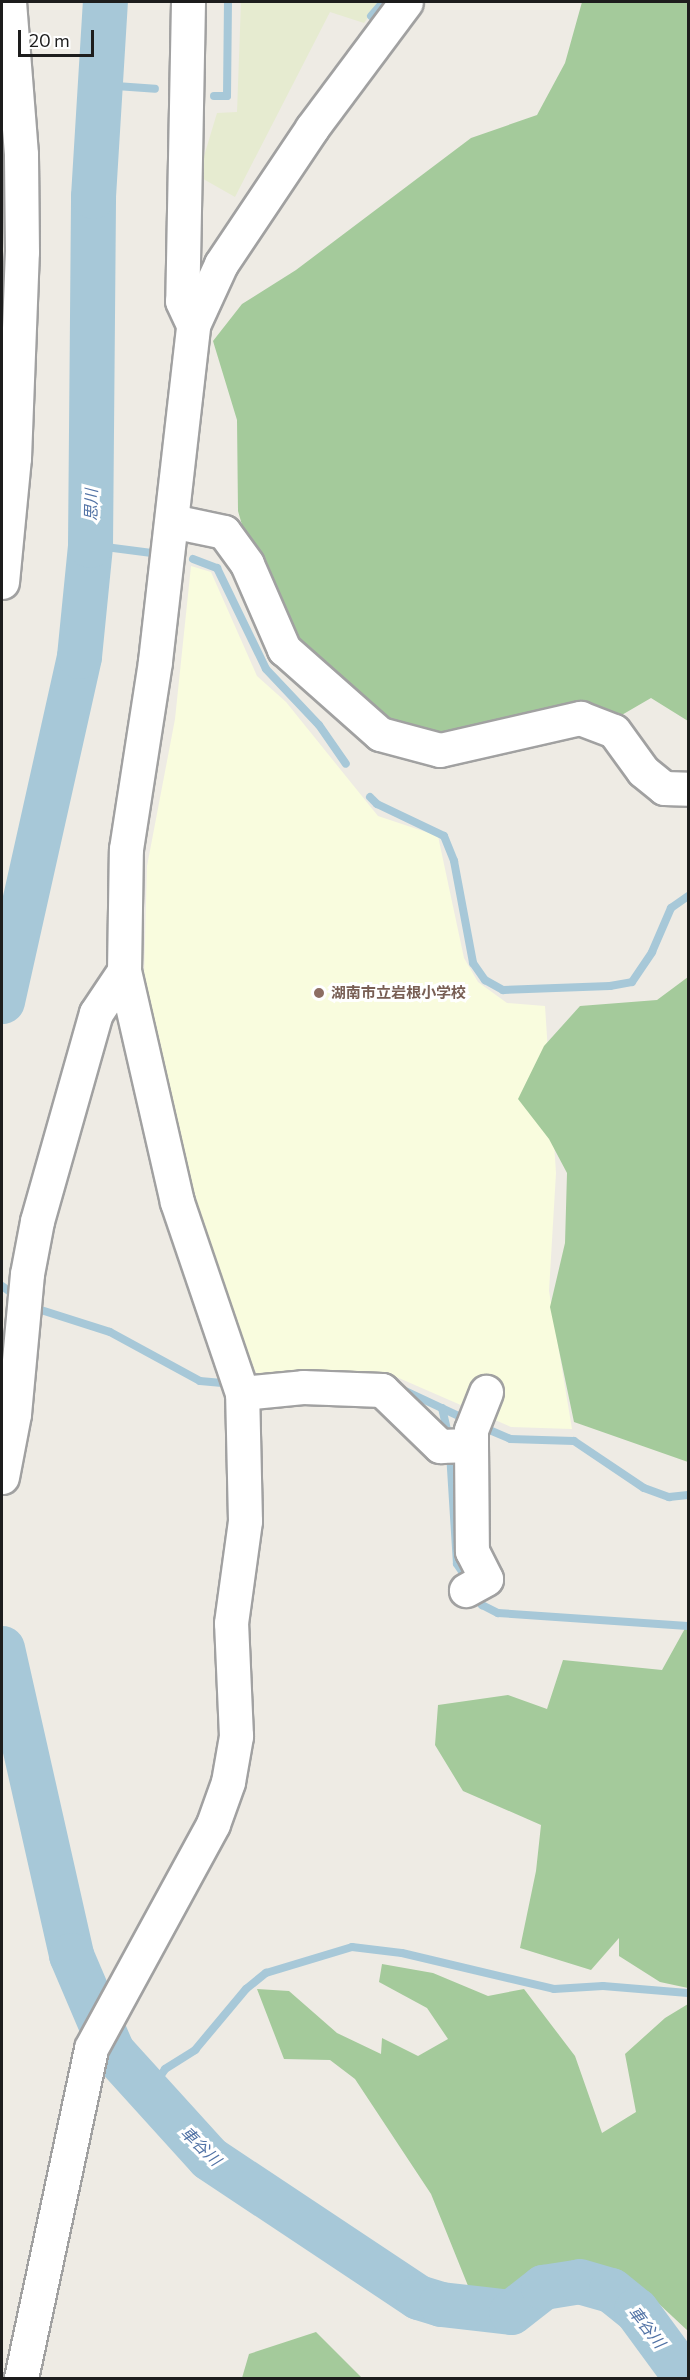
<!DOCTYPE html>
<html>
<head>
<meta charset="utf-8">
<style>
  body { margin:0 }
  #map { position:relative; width:690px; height:2380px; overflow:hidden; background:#eeebe4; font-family:Commissioner,"Noto Sans JP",sans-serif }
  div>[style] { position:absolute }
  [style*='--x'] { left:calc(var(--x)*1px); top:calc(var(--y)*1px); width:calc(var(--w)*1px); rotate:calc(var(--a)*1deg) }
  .education>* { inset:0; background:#f9fcde }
  .farmland>* { inset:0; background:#e6ebd0 }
  .forest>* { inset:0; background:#a4ca9b }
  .stream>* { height:8px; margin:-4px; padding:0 4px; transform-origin:4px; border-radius:4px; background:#a7c8d8 }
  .river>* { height:45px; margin:-22.5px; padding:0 22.5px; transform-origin:22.5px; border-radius:22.5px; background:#a7c8d8 }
  .roads { filter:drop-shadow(2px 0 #a1a1a1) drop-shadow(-2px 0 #a1a1a1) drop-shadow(0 2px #a1a1a1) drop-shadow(0 -2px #a1a1a1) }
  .minor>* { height:33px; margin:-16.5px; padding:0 16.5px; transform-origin:16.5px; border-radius:16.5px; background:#fff }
  .dots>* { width:16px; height:16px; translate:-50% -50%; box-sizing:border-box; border:3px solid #fff; border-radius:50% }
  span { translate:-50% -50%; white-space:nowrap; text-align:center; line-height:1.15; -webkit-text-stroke:6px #fff; paint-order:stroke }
  .education-label { font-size:15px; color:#785e54; font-weight:700 }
  .left { translate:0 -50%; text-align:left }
  .water-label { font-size:16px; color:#5172a5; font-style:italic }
  .frame { position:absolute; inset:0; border:3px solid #1d1d1d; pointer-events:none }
  .scale { position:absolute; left:18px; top:30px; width:76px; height:27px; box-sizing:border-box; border:3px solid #1d1d1d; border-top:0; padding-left:8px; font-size:18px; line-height:21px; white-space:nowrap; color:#1d1d1d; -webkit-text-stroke:4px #fff; paint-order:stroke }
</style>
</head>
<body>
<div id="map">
  <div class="education">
    <i style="clip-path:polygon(191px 566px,211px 572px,257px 676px,286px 702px,378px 816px,438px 836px,464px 958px,478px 982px,507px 1003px,545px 1006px,556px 1173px,549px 1291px,572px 1429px,511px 1427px,385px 1372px,257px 1375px,206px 1255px,162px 1105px,144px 978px,147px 866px,175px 719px)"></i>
  </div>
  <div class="farmland">
    <i style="clip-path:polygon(241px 2px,379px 2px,364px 23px,330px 12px,235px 197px,198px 176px,217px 113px,237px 112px)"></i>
  </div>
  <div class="forest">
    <i style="clip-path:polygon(582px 2px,688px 2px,688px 721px,651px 698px,608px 723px,503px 731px,376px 734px,265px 605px,238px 511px,237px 420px,213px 341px,242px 304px,296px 270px,471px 138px,537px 115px,565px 63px)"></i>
    <i style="clip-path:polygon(688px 977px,688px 1462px,574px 1422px,550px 1307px,565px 1243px,567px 1173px,549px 1139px,518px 1099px,544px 1046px,580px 1006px,657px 1000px)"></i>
    <i style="clip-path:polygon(688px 1623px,688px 1988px,660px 1982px,619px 1956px,619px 1938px,591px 1970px,520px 1948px,536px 1871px,541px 1825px,463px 1791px,435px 1745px,438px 1705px,508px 1695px,547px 1709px,563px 1660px,662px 1670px)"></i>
    <i style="clip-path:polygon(382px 1964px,433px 1973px,488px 1996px,524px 1989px,575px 2056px,602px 2133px,636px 2112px,625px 2054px,665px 2018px,688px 2004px,688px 2331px,643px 2289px,594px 2271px,481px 2318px,431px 2194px,355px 2079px,330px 2060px,284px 2059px,257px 1989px,289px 1991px,337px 2033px,381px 2054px,382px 2038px,418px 2056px,448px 2039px,427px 2008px,379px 1982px)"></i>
    <i style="clip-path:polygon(316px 2332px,362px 2378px,242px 2378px,249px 2354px)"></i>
  </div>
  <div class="stream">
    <i style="--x:371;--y:16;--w:18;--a:-49"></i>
    <i style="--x:98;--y:78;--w:20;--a:24"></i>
    <i style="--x:116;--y:86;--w:39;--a:4"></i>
    <i style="--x:214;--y:96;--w:13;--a:0"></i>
    <i style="--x:227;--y:96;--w:94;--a:-89.4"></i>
    <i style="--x:90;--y:545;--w:70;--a:7.4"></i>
    <i style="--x:193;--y:559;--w:26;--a:21"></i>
    <i style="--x:217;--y:568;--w:112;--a:64.1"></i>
    <i style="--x:266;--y:669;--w:77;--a:46.6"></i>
    <i style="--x:319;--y:725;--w:47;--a:55.3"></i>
    <i style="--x:370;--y:797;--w:10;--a:45"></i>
    <i style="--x:377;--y:804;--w:74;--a:25.5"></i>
    <i style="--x:444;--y:836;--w:27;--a:68"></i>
    <i style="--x:454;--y:861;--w:104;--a:79.4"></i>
    <i style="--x:473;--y:963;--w:21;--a:55"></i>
    <i style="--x:485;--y:980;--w:21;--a:29"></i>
    <i style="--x:503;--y:990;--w:107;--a:-2.1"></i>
    <i style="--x:610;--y:986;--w:22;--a:-10"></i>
    <i style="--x:632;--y:982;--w:36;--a:-56"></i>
    <i style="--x:652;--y:952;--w:48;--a:-66.6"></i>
    <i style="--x:671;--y:908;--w:21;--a:-35"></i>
    <i style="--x:2;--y:1286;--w:14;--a:36"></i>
    <i style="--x:41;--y:1310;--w:72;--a:17.7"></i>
    <i style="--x:110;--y:1332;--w:102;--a:28.6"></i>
    <i style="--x:200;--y:1381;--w:25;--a:5"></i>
    <i style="--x:399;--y:1388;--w:75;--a:25.2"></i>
    <i style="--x:442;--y:1408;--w:31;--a:77"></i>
    <i style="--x:480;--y:1426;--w:33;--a:23"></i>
    <i style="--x:510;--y:1439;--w:64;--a:1.8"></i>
    <i style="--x:574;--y:1441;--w:84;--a:33.9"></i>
    <i style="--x:644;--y:1488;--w:27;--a:20"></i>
    <i style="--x:669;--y:1497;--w:19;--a:-6"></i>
    <i style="--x:450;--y:1453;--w:111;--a:86.4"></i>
    <i style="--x:457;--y:1564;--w:18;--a:56"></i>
    <i style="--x:475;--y:1592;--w:15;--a:62"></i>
    <i style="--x:482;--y:1605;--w:18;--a:27"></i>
    <i style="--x:498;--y:1613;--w:190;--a:3.9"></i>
    <i style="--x:141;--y:2083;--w:16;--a:-7"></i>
    <i style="--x:157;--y:2081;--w:14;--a:-56"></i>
    <i style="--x:165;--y:2069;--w:36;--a:-32"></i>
    <i style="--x:195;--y:2050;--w:80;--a:-50.1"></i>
    <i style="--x:246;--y:1989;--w:26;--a:-39"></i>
    <i style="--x:266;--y:1973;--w:90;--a:-16.8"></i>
    <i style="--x:352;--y:1947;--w:50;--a:6.8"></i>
    <i style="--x:402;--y:1953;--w:156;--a:13.3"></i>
    <i style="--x:554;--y:1989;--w:49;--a:-3.5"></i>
    <i style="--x:603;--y:1986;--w:85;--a:4.7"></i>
  </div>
  <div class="river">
    <i style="--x:2;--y:1001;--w:353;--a:-77.4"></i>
    <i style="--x:79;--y:656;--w:112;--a:-84.3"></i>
    <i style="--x:90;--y:545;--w:349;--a:-89.5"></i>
    <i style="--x:93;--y:196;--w:194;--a:-86.5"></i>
    <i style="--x:2;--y:1648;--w:315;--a:77.3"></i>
    <i style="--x:71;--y:1955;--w:104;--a:66.9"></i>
    <i style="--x:112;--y:2051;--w:144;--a:47.8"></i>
    <i style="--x:209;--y:2158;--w:251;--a:33.6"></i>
    <i style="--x:418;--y:2297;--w:24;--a:17"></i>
    <i style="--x:441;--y:2304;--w:70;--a:6.5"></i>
    <i style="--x:511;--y:2312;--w:41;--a:-38"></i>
    <i style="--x:543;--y:2287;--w:36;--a:-9"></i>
    <i style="--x:579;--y:2281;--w:33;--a:16"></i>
    <i style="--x:611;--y:2290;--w:32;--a:39"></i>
    <i style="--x:636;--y:2310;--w:84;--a:53.7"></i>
  </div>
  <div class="roads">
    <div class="minor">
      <i style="--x:188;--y:2;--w:299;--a:91.1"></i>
      <i style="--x:182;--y:301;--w:26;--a:65"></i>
      <i style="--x:172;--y:521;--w:53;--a:11.9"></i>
      <i style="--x:224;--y:532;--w:39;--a:54"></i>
      <i style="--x:247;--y:564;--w:93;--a:66.5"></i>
      <i style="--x:284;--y:649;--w:128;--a:41.5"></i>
      <i style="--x:380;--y:734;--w:62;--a:14.9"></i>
      <i style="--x:440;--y:750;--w:144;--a:-12.9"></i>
      <i style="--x:580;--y:718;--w:36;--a:21"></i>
      <i style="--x:614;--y:731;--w:49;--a:54.1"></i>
      <i style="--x:643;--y:771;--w:27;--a:39"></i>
      <i style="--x:664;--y:788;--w:24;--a:2"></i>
      <i style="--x:2;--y:582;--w:125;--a:-84.5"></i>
      <i style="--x:14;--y:458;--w:206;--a:-87.8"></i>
      <i style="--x:22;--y:252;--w:98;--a:-90.6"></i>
      <i style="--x:21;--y:154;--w:152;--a:-94.5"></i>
      <i style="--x:242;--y:1393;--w:61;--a:-5.6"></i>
      <i style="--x:303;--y:1387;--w:79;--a:2.2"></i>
      <i style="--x:382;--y:1390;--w:81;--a:44"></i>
      <i style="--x:440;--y:1446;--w:31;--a:-2"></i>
      <i style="--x:471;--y:1445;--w:106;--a:89.5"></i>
      <i style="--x:472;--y:1551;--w:31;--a:63"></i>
      <i style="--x:486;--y:1579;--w:23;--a:151"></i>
      <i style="--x:471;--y:1445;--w:15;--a:-90"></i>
      <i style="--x:471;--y:1430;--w:41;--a:-68.5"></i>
      <i style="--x:2;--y:1477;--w:64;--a:-79.2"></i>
      <i style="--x:14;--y:1414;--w:141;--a:-84.7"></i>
      <i style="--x:27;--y:1274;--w:54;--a:-79.3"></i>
      <i style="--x:37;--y:1221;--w:216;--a:-74.2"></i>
      <i style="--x:96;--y:1013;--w:50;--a:-56.3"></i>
      <i style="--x:21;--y:2378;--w:337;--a:-78"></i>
      <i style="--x:91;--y:2048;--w:255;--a:-61.4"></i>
      <i style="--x:213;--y:1824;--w:45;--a:-70.3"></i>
      <i style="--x:228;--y:1782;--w:47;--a:-80.1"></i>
      <i style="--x:236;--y:1736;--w:113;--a:-92.5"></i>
      <i style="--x:231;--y:1623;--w:103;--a:-82.2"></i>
      <i style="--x:245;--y:1521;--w:128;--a:-91.3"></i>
      <i style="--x:242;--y:1393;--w:202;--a:-108.8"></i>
      <i style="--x:177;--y:1202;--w:237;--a:-102.9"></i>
      <i style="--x:124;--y:971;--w:122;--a:-89.1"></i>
      <i style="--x:126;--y:849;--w:190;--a:-81.2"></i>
      <i style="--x:155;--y:661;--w:338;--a:-83.5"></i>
      <i style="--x:193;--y:325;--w:67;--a:-65.3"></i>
      <i style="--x:221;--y:264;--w:164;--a:-56.2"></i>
      <i style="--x:312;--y:128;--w:157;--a:-53.3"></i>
    </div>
  </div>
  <div class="dots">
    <i style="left:319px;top:993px;background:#8d6e63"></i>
  </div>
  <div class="education-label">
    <span class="left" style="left:331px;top:993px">湖南市立岩根小学校</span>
  </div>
  <div class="water-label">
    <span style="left:91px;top:505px;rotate:-89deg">思川</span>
    <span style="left:201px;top:2146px;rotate:44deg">車谷川</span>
    <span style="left:647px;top:2327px;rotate:52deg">車谷川</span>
  </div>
  <div class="frame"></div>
  <div class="scale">20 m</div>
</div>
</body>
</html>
